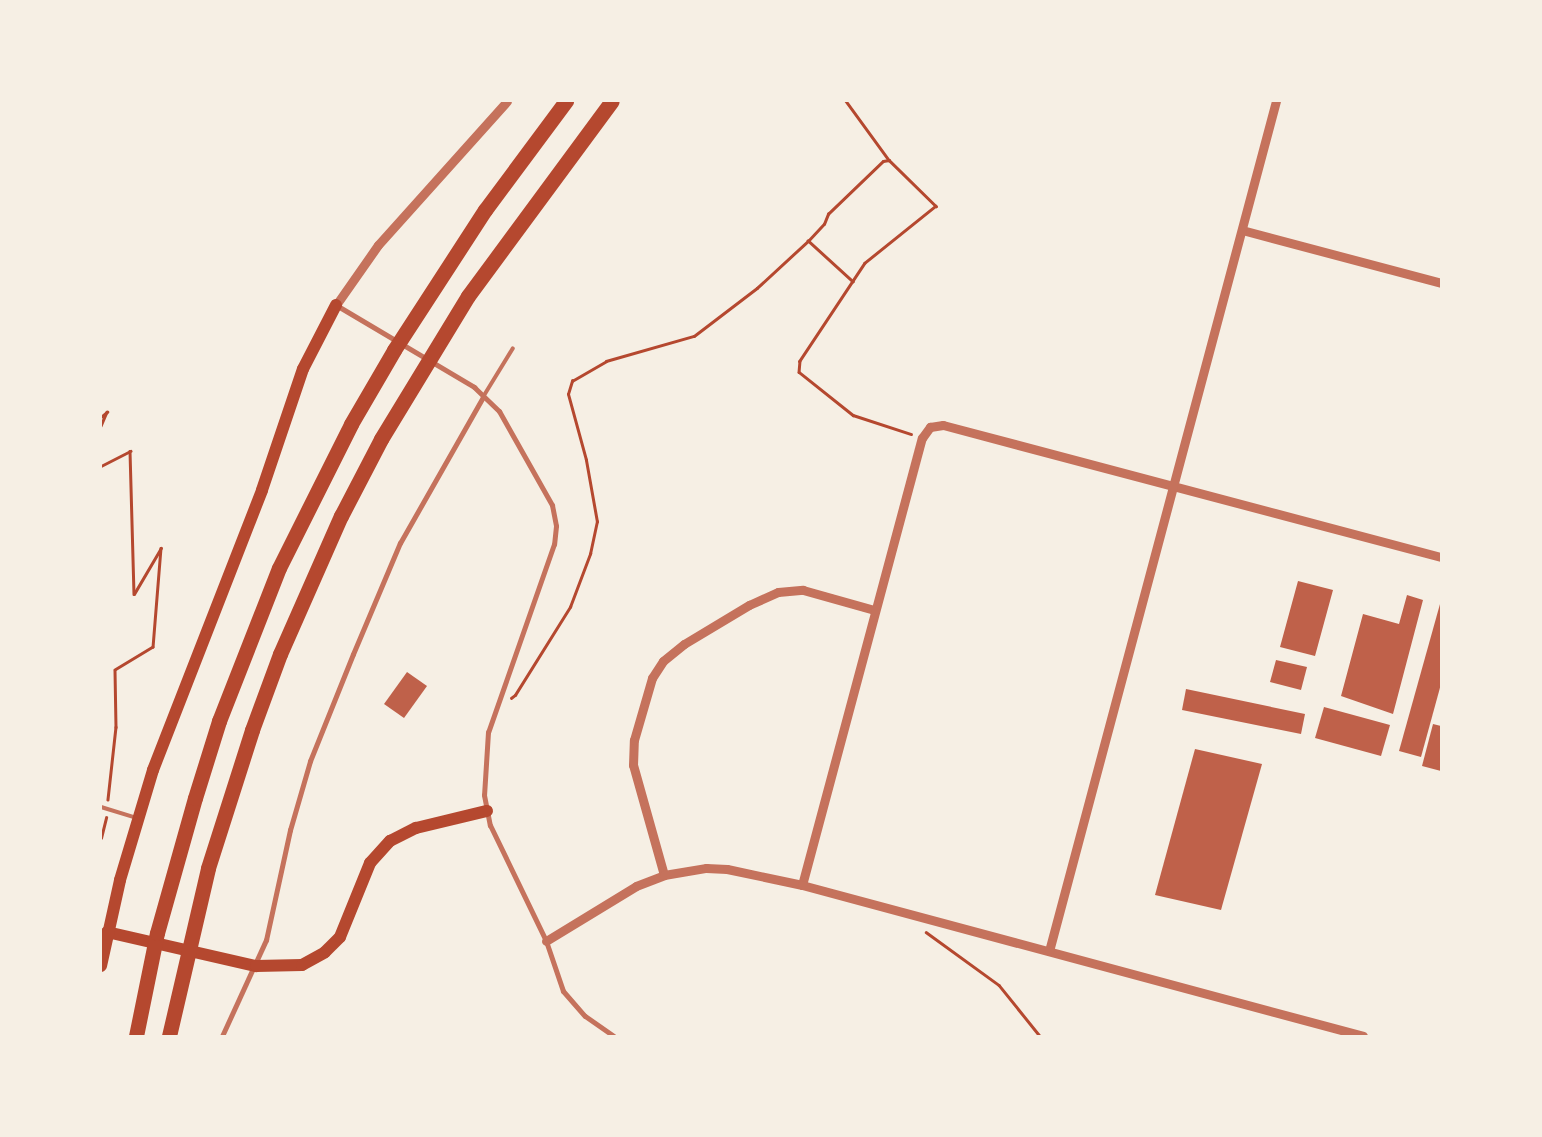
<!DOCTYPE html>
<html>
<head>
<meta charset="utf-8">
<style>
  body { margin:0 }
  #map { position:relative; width:1542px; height:1137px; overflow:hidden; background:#f6efe4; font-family:Poppins,sans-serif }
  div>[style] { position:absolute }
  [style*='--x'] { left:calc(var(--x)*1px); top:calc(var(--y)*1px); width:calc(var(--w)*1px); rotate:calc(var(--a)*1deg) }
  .building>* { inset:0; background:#bf614a }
  .path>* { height:2.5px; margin:-1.25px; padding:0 1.25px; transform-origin:1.25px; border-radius:1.25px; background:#b5482f }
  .service>* { height:4px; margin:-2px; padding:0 2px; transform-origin:2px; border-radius:2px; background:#c5725c }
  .minor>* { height:5px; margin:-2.5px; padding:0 2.5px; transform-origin:2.5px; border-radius:2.5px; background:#c5725c }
  .tertiary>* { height:9px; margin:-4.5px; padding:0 4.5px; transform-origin:4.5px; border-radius:4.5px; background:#c5725c }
  .primary>* { height:12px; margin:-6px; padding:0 6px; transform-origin:6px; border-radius:6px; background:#b5482f }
  .motorway>* { height:15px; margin:-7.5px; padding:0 7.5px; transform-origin:7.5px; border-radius:7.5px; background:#b5482f }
  span { translate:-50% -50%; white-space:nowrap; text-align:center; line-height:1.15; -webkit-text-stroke:4.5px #f6efe4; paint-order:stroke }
  .frame { position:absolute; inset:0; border:102px solid #f6efe4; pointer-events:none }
</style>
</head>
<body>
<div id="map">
  <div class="building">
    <i style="clip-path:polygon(1298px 581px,1333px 590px,1315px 656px,1280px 647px)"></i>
    <i style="clip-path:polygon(1407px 595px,1423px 600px,1393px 714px,1341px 696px,1363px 614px,1399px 624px)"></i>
    <i style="clip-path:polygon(1440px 604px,1441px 684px,1421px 757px,1399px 751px)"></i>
    <i style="clip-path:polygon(1276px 660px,1307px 667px,1301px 690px,1270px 682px)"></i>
    <i style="clip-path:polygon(407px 672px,427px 686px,404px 718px,384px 704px)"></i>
    <i style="clip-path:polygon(1186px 689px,1305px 714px,1301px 734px,1182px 710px)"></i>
    <i style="clip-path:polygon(1324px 707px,1390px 725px,1381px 756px,1315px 738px)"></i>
    <i style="clip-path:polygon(1433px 724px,1441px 726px,1441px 771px,1422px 766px)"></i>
    <i style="clip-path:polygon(1195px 749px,1262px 764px,1221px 910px,1155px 895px)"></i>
  </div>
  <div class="path">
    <i style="--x:846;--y:101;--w:73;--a:53.9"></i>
    <i style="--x:889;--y:160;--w:66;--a:44.4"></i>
    <i style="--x:936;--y:206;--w:91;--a:141.2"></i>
    <i style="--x:865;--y:263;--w:118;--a:123.6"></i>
    <i style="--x:800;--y:361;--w:11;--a:95"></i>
    <i style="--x:799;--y:372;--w:69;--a:38.5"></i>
    <i style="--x:853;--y:415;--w:61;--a:18.1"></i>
    <i style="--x:853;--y:282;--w:61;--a:-137.7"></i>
    <i style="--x:808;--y:241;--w:23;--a:-47"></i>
    <i style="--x:824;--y:224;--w:11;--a:-68"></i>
    <i style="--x:828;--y:214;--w:76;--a:-43.9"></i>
    <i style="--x:883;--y:161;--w:6;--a:-9"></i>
    <i style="--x:101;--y:417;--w:8;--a:-40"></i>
    <i style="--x:107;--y:412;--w:15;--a:113"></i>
    <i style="--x:101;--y:466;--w:33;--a:-27"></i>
    <i style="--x:130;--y:451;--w:143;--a:88.4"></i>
    <i style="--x:134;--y:594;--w:53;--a:-59.6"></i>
    <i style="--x:161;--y:548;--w:99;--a:94.6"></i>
    <i style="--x:153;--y:647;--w:44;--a:148.8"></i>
    <i style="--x:115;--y:670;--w:57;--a:89"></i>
    <i style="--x:116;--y:727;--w:73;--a:96.3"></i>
    <i style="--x:511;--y:698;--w:5;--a:-37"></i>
    <i style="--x:515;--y:695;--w:104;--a:-58"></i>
    <i style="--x:570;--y:607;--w:57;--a:-69.3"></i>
    <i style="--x:590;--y:554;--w:33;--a:-78"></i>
    <i style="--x:597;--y:522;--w:63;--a:-100.1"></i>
    <i style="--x:586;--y:460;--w:68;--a:-105.3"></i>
    <i style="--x:568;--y:394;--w:14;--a:-73"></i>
    <i style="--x:572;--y:381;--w:39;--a:-30"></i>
    <i style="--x:606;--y:361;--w:91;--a:-15.9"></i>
    <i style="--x:694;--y:336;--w:79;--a:-37.3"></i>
    <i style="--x:757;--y:288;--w:69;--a:-42.7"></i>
    <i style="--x:101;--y:838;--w:21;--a:-76"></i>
    <i style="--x:926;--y:932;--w:90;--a:36"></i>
    <i style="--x:999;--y:985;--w:65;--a:51.2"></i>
  </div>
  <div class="service">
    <i style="--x:483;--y:397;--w:57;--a:-58.5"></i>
    <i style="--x:101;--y:807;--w:37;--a:17"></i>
  </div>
  <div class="minor">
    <i style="--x:336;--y:305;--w:161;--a:30.7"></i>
    <i style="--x:474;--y:387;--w:35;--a:44"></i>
    <i style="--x:499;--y:411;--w:108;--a:60.6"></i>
    <i style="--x:552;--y:505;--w:21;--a:79"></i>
    <i style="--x:556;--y:526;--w:18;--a:96"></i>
    <i style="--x:554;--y:544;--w:199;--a:109.3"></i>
    <i style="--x:488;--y:732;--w:63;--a:93.6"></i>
    <i style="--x:484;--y:795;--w:31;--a:79"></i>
    <i style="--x:490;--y:825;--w:129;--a:64.2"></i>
    <i style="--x:546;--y:941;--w:53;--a:71.2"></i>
    <i style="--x:563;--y:991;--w:33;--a:49"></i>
    <i style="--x:585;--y:1016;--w:35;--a:35"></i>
    <i style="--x:222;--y:1036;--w:106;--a:-65.4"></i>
    <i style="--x:266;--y:940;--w:113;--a:-77.7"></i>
    <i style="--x:290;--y:830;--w:72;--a:-73.8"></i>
    <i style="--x:310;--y:761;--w:115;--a:-68.1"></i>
    <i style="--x:353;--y:654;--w:121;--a:-67.1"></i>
    <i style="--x:400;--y:543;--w:168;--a:-60.4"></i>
  </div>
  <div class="tertiary">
    <i style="--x:1242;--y:230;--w:206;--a:14.9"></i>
    <i style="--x:336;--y:305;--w:73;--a:-55"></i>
    <i style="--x:378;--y:245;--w:193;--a:-48.1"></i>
    <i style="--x:664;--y:875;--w:114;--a:-105.7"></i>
    <i style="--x:633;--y:765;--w:25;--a:-88"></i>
    <i style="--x:634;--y:740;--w:65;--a:-73.8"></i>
    <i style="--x:652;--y:678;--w:20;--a:-57"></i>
    <i style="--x:663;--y:661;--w:27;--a:-39"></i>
    <i style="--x:684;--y:644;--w:76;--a:-31"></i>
    <i style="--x:749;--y:605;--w:32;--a:-24"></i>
    <i style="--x:778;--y:592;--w:25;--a:-5"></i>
    <i style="--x:803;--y:590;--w:74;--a:15.7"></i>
    <i style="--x:802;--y:885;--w:463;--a:-75"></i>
    <i style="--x:922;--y:438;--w:14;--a:-54"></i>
    <i style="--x:930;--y:427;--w:13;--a:-9"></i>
    <i style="--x:943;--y:425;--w:515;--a:14.85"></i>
    <i style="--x:546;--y:941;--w:105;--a:-31.4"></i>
    <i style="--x:636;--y:886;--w:30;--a:-21"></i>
    <i style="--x:664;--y:875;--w:43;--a:-9.5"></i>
    <i style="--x:706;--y:868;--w:21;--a:3"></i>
    <i style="--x:727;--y:869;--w:77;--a:12"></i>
    <i style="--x:802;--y:885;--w:581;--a:15.06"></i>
    <i style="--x:1049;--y:951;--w:880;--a:-75.05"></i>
  </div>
  <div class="primary">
    <i style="--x:107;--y:932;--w:153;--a:12.9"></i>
    <i style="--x:256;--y:966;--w:46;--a:-1.2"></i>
    <i style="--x:302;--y:965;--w:26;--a:-29"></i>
    <i style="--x:325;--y:952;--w:21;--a:-45"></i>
    <i style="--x:340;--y:937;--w:80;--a:-67.9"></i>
    <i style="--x:370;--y:863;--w:30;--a:-48"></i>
    <i style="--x:390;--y:841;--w:29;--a:-27"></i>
    <i style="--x:416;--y:828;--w:73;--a:-13.5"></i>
    <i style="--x:101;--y:966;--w:88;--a:-77.5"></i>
    <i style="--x:120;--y:880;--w:115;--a:-73.3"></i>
    <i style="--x:153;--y:770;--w:300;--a:-68.7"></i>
    <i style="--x:262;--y:490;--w:128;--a:-71.3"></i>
    <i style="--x:303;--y:369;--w:72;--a:-62.7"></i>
  </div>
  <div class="motorway">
    <i style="--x:136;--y:1036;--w:105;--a:-78.5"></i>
    <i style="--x:157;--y:933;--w:140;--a:-74.3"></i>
    <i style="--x:195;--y:798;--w:81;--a:-72.7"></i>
    <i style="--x:219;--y:721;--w:164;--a:-68.6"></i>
    <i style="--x:279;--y:568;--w:161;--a:-63.4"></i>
    <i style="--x:351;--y:424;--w:86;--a:-59.8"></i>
    <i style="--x:394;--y:350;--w:167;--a:-57"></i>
    <i style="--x:485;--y:210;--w:136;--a:-53.4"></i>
    <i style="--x:169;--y:1036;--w:172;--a:-76.9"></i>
    <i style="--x:208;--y:868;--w:145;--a:-72.3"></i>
    <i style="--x:252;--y:730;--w:81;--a:-69.8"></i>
    <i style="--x:280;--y:654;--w:151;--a:-66.2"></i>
    <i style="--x:341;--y:516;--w:87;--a:-62.5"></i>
    <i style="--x:381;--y:439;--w:167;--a:-58.7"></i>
    <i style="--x:468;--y:296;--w:242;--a:-53.6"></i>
  </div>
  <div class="frame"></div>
</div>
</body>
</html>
